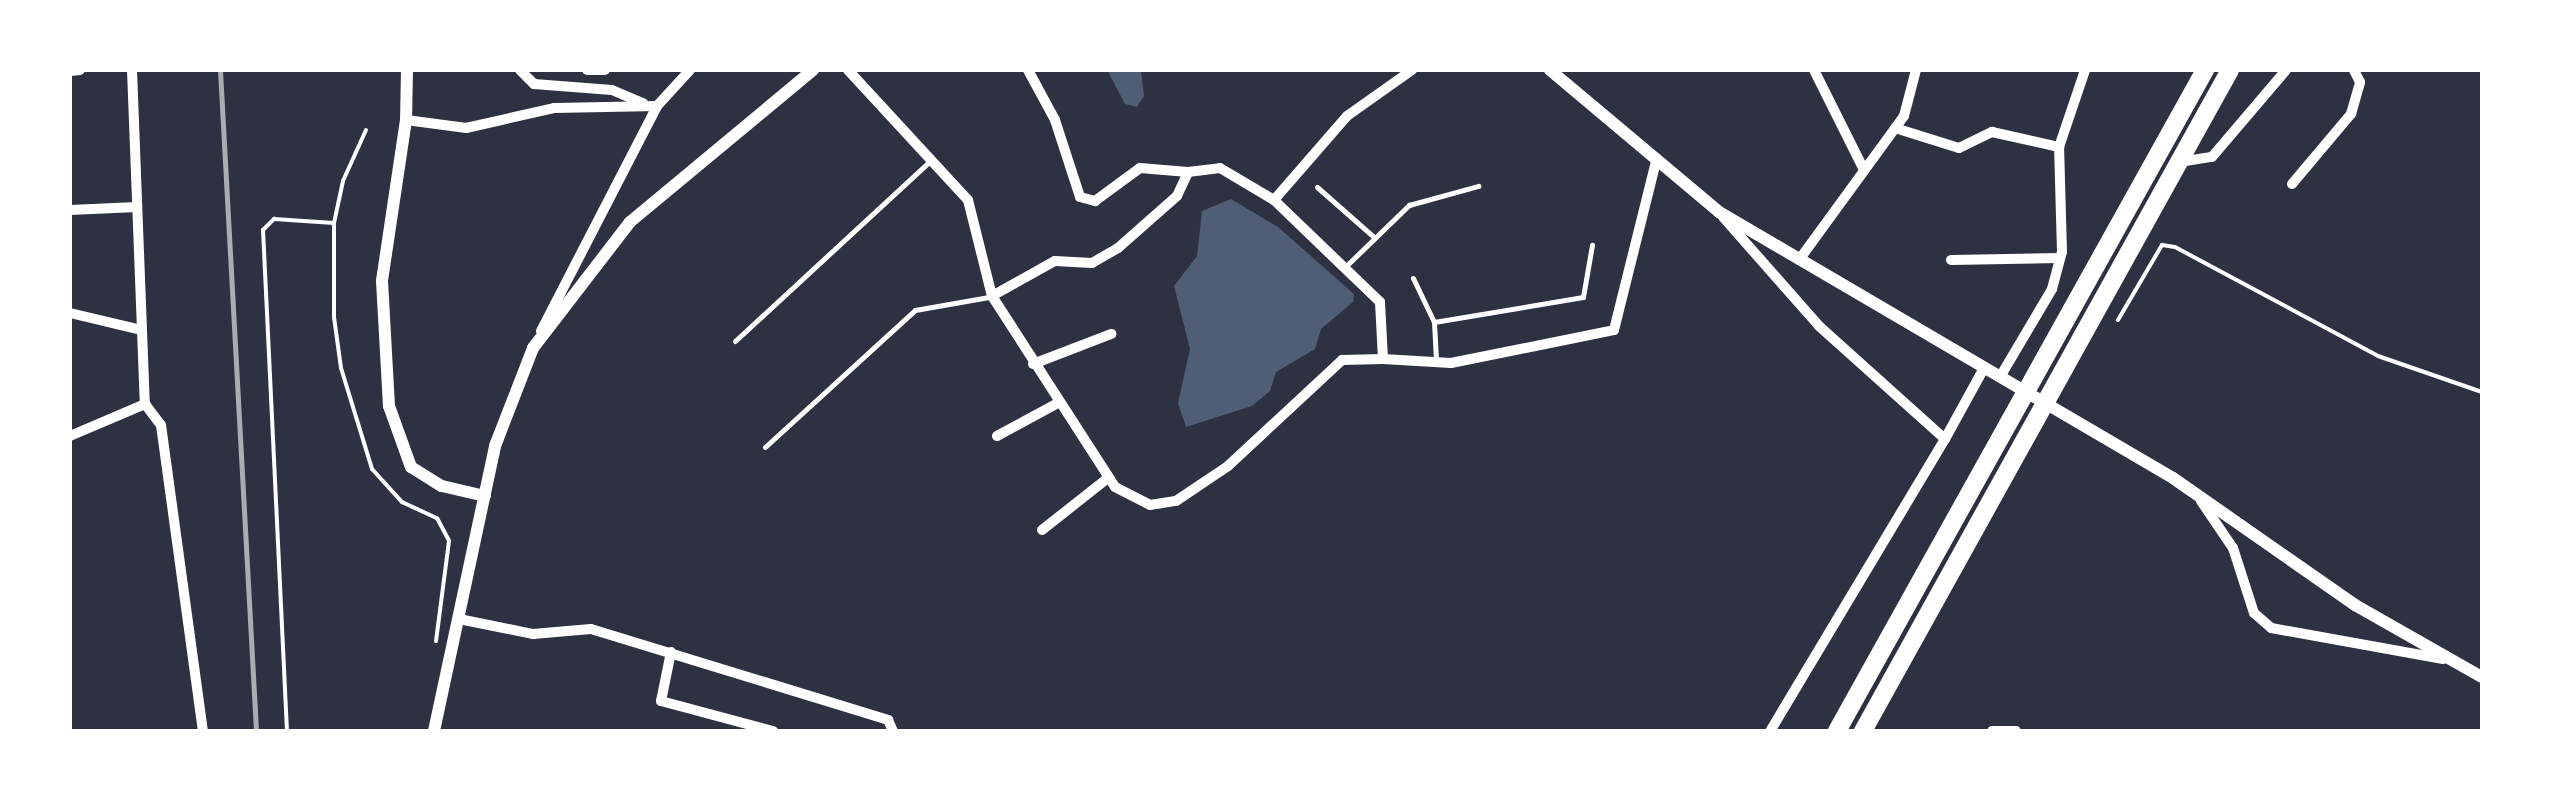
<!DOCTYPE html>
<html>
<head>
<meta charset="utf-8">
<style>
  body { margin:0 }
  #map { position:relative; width:2552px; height:801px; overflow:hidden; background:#2d3142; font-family:Roboto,sans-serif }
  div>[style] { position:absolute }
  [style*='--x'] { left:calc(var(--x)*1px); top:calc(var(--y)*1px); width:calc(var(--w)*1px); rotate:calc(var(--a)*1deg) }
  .water>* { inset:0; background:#4f5d75 }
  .path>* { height:4px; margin:-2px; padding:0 2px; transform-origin:2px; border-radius:2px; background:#fff }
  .service>* { height:5px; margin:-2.5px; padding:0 2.5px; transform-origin:2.5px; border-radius:2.5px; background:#fff }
  .minor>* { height:10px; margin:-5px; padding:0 5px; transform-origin:5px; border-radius:5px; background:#fff }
  .tertiary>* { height:12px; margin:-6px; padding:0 6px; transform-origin:6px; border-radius:6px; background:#fff }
  .trunk>* { height:18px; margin:-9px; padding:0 9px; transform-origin:9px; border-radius:9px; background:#fff }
  .rail>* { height:5px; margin:-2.5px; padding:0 2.5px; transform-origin:2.5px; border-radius:2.5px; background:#abadb3 }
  span { translate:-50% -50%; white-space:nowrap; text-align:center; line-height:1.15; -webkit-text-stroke:9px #fff; paint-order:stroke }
  .frame { position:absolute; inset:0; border:72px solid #fff; pointer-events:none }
</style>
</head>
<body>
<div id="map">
  <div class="water">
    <i style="clip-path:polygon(1107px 70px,1141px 70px,1144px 96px,1137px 107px,1125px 104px)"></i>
    <i style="clip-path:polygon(1231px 199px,1278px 227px,1354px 294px,1353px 302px,1321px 329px,1315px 349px,1276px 372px,1270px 391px,1252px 406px,1186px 427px,1178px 403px,1190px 349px,1174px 286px,1197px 256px,1202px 211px)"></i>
  </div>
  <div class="path">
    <i style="--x:366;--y:130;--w:56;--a:114.3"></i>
    <i style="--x:343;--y:181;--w:43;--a:102.1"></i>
    <i style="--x:334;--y:223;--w:94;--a:90"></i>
    <i style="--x:334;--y:317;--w:51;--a:82.2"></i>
    <i style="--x:341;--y:368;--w:106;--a:72.9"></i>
    <i style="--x:372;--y:469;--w:45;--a:47.7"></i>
    <i style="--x:402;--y:502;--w:38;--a:25"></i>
    <i style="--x:437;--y:518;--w:26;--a:62"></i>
    <i style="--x:449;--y:541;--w:101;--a:97.4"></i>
    <i style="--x:2118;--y:320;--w:87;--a:-59.6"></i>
    <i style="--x:2162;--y:245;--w:13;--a:9"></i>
    <i style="--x:2175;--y:247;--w:230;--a:28.2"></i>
    <i style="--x:2378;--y:356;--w:110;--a:19.1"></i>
    <i style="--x:287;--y:731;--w:502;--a:-92.74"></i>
    <i style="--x:263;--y:230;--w:16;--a:-45"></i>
    <i style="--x:274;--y:219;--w:60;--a:3.8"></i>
  </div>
  <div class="service">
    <i style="--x:1317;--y:187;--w:77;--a:41.3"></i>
    <i style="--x:1346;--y:266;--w:88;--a:-44.1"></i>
    <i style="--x:1409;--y:205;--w:72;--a:-15.4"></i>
    <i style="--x:1413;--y:278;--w:49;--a:64.5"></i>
    <i style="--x:735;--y:341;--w:267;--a:-42.7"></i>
    <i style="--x:1436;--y:360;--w:38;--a:-93"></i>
    <i style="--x:1434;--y:322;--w:151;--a:-9.5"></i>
    <i style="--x:1583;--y:297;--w:53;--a:-80.2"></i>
    <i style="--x:765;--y:447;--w:203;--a:-42.4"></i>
    <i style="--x:915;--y:310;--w:75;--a:-10"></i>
  </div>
  <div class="minor">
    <i style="--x:132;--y:70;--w:334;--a:87.8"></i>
    <i style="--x:520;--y:70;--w:20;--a:45"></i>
    <i style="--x:534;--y:84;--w:78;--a:4.4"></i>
    <i style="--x:612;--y:90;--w:34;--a:23"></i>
    <i style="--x:587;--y:70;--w:18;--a:0"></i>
    <i style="--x:848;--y:70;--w:177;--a:47.3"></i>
    <i style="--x:968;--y:200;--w:99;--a:76"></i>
    <i style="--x:992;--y:296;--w:72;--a:-29.1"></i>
    <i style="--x:1055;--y:261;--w:37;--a:3"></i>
    <i style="--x:1092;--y:263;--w:30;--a:-30"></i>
    <i style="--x:1118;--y:248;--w:79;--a:-41.4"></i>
    <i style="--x:1177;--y:196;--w:26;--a:-65"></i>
    <i style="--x:1188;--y:172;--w:32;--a:-7"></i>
    <i style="--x:1220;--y:168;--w:63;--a:30.7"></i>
    <i style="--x:1274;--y:200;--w:111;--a:-49"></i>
    <i style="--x:1347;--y:116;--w:80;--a:-35.3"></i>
    <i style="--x:1028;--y:70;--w:57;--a:61.6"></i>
    <i style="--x:1055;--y:120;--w:81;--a:72"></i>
    <i style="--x:1080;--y:197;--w:16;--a:15"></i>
    <i style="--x:1095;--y:201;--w:56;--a:-36.3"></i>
    <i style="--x:1140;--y:168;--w:48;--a:4.8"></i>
    <i style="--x:1814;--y:70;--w:112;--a:63.4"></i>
    <i style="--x:70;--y:71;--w:10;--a:-6"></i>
    <i style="--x:406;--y:120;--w:61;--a:7.6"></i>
    <i style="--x:466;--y:128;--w:90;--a:-12.8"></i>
    <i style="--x:554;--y:108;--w:103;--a:-1.1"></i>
    <i style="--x:657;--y:106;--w:49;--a:-47.5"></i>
    <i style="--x:1895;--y:128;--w:67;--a:17.4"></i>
    <i style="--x:1959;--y:148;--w:37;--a:-26"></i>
    <i style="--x:1992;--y:132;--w:69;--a:12.6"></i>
    <i style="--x:2179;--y:162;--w:33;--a:-9"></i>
    <i style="--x:2212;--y:157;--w:114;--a:-49.6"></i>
    <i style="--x:2292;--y:184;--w:92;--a:-49.9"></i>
    <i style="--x:2351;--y:114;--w:33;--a:-74"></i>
    <i style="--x:2360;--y:82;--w:13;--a:-117"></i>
    <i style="--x:1274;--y:200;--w:147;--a:43.9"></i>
    <i style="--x:1380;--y:302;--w:57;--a:87"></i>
    <i style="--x:1383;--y:359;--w:68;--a:3.4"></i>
    <i style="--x:1451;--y:363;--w:166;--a:-11.4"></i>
    <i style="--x:1614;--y:330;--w:177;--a:-76"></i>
    <i style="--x:70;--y:210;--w:67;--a:-2.6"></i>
    <i style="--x:1723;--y:217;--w:145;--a:48.6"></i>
    <i style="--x:1819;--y:326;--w:169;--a:41.9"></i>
    <i style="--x:1945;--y:439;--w:340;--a:120.9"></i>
    <i style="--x:1799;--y:260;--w:178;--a:-53.9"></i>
    <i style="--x:1904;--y:116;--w:48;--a:-75.4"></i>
    <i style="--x:1951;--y:260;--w:109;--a:-1.1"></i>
    <i style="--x:992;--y:296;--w:227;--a:57.2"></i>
    <i style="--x:1115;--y:487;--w:39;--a:27"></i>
    <i style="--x:1150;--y:505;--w:26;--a:-9"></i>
    <i style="--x:1176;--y:501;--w:63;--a:-33.9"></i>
    <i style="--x:1228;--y:466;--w:156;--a:-42.9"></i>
    <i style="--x:1342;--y:360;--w:41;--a:-1.4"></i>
    <i style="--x:70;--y:313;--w:74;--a:13.3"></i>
    <i style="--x:541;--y:331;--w:253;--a:-62.7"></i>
    <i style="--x:1033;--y:364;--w:84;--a:-21"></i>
    <i style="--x:2000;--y:377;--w:102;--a:-59.4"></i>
    <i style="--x:2052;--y:289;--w:38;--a:-75"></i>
    <i style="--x:2062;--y:252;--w:105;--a:-91.6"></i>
    <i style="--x:2059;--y:147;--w:81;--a:-71.3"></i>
    <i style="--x:70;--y:436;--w:82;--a:-23.1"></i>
    <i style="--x:145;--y:404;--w:26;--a:53"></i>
    <i style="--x:161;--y:425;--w:309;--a:82.2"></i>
    <i style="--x:997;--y:436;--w:69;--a:-28.4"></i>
    <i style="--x:1945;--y:439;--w:81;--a:-61.2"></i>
    <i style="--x:2201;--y:501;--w:57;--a:55.8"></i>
    <i style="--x:2233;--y:548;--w:68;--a:72.1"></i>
    <i style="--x:2254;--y:613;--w:23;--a:41"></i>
    <i style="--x:2271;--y:628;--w:175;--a:10.2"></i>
    <i style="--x:1042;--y:530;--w:85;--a:-38.3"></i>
    <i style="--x:459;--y:619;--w:76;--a:11.5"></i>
    <i style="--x:533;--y:634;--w:58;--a:-4.9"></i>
    <i style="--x:591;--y:629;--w:311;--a:17"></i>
    <i style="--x:888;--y:720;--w:12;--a:66"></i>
    <i style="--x:671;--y:652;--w:50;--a:101.5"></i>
    <i style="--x:661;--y:701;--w:116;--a:15"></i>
    <i style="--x:1992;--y:731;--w:24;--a:0"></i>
  </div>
  <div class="tertiary">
    <i style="--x:407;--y:70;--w:50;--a:91.1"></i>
    <i style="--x:406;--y:120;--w:163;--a:98.5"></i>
    <i style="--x:382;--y:281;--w:125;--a:86.8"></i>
    <i style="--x:389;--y:406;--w:65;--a:70.2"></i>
    <i style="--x:411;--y:467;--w:36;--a:32"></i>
    <i style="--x:442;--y:486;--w:44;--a:13.1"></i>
    <i style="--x:1550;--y:70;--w:221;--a:40"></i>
    <i style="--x:1719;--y:212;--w:526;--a:30.37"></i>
    <i style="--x:2173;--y:478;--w:222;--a:34.9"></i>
    <i style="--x:2355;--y:605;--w:146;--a:29.6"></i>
    <i style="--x:434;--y:731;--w:291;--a:-77.9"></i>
    <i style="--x:495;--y:446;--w:105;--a:-68.8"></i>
    <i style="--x:533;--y:348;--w:159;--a:-52.4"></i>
    <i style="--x:630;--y:222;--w:238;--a:-39.7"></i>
  </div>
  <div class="trunk">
    <i style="--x:1837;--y:731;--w:757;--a:-60.89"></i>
    <i style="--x:1863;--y:731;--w:756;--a:-60.96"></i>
  </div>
  <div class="rail">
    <i style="--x:220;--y:70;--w:662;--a:86.88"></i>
  </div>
  <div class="frame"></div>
</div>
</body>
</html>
